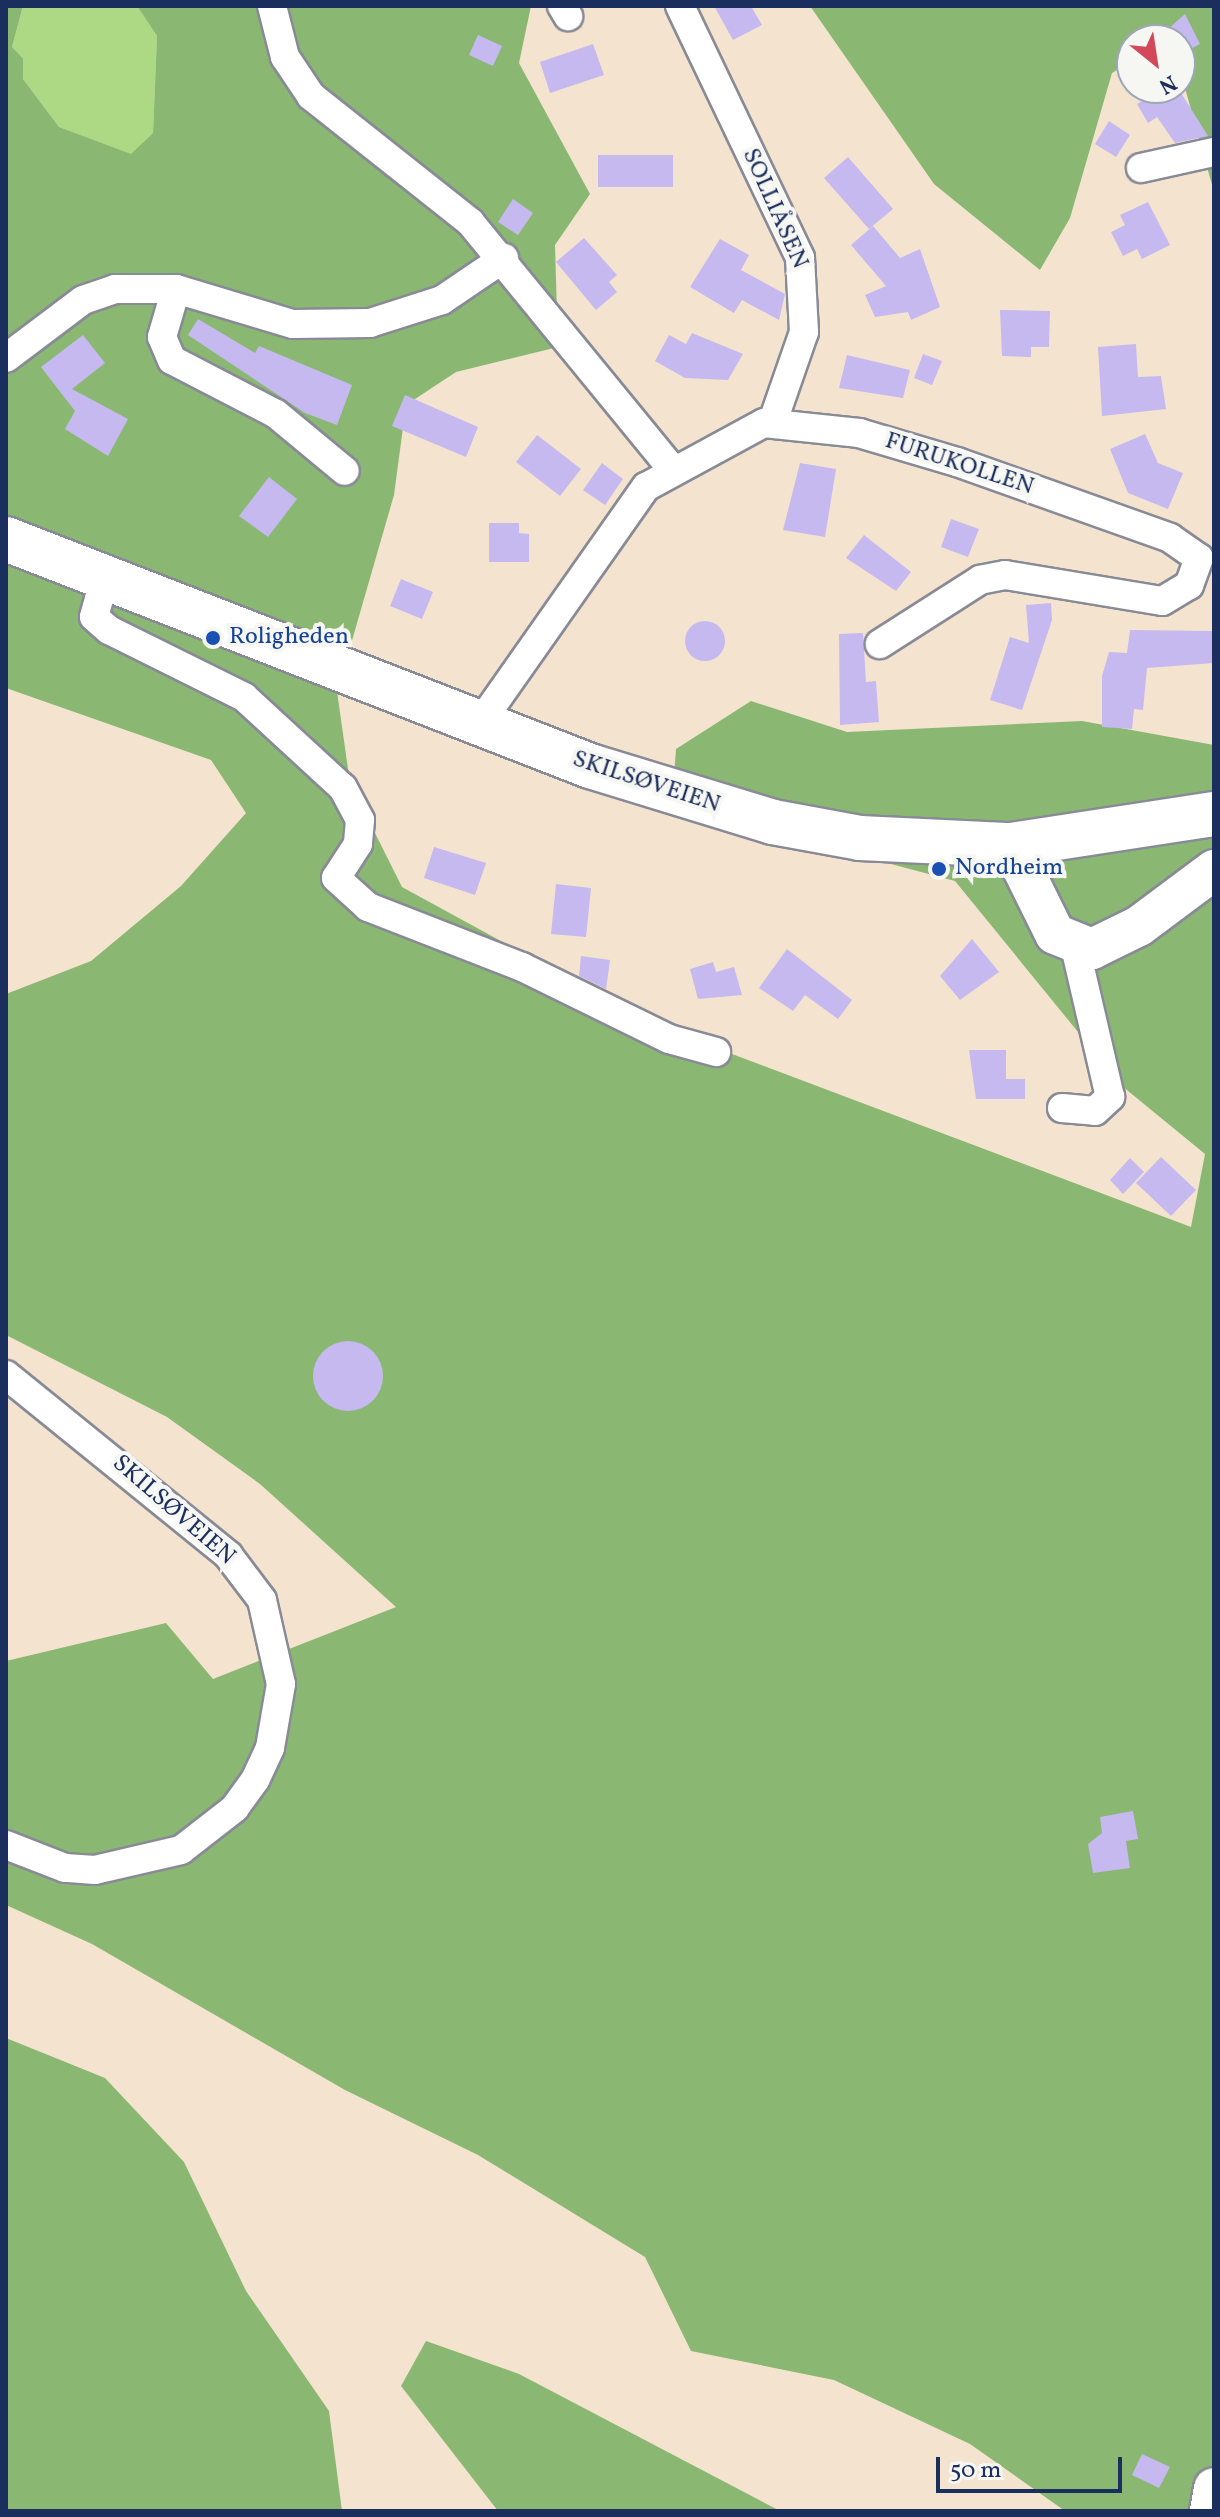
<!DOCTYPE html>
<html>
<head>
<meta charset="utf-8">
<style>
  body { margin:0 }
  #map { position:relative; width:1220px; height:2517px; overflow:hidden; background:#f4e4cf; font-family:Vollkorn,serif }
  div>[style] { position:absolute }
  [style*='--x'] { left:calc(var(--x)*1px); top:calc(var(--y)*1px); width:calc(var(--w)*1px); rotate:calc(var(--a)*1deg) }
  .green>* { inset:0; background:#add884 }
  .forest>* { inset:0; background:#8ab872 }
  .building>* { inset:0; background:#c5b9f0 }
  .round { border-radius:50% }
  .roads { filter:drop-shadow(2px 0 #888a96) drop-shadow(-2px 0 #888a96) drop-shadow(0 2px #888a96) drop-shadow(0 -2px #888a96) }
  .minor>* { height:28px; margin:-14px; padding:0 14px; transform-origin:14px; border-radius:14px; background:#fff }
  .secondary>* { height:40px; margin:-20px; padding:0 20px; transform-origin:20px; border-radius:20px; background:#fff }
  .primary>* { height:44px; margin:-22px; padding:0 22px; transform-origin:22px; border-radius:22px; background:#fff }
  .dots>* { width:22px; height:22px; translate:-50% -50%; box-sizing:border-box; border:4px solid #f6f6f2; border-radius:50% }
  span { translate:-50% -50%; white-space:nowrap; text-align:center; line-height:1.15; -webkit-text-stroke:8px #f6f6f2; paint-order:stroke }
  .street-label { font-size:24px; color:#1b2f5e }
  .transit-label { font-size:24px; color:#164399 }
  .left { translate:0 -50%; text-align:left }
  .frame { position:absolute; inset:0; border:8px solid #1b2f5e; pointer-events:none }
  .north { position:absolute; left:1116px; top:24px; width:80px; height:80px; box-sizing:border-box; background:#f6f6f2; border:2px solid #9ea6b7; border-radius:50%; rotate:150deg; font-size:22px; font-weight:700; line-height:32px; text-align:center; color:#1b2f5e }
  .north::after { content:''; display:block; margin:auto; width:28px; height:36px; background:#d1495b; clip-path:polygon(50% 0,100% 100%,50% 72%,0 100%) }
  .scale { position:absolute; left:936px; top:2457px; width:186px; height:36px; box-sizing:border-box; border:4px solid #1b2f5e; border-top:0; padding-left:10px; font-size:24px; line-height:28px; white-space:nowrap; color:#1b2f5e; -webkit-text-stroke:6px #f6f6f2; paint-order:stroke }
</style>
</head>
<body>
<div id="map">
  <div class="green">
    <i style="clip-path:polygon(23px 6px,137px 6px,157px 36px,153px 133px,131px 155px,59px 127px,23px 79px,23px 58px,12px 47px)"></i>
  </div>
  <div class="forest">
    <i style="clip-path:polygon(6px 6px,23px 6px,12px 47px,23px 58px,23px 79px,59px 127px,131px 154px,153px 133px,157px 36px,137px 6px,531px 6px,519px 63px,590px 194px,555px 245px,558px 347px,456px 372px,406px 405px,394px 495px,351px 644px,332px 656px,350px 783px,402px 887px,655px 1025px,1191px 1227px,1205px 1154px,1122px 1086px,955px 881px,812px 843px,673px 790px,676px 749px,751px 701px,847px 732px,1082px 721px,1214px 745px,1214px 2511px,1065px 2511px,970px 2444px,834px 2380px,691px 2351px,645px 2257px,478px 2155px,345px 2090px,92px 1944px,6px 1905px,6px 1661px,166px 1623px,213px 1679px,396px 1607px,260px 1484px,167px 1417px,6px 1335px,6px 994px,91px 961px,181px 886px,246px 813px,211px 760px,6px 688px)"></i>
    <i style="clip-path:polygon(810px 6px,1214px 6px,1214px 192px,1180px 70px,1180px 40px,1132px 40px,1132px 61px,1112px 73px,1070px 218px,1040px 270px,934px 184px)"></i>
    <i style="clip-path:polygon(6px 2038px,105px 2078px,184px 2162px,246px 2291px,329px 2411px,342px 2511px,6px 2511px)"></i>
    <i style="clip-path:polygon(426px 2341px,519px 2374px,780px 2511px,498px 2511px,401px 2386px)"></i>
  </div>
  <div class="building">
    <i style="clip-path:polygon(714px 6px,751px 6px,762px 25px,733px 40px)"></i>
    <i style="clip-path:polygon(1185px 14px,1200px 44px,1181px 54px,1168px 29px)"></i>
    <i style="clip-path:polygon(478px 35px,502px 46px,493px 66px,469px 55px)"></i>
    <i style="clip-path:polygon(593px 44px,604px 75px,550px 93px,540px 62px)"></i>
    <i style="clip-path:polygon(1142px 88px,1178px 88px,1208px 136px,1175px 143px,1157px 117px,1148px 123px,1137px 104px,1147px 98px)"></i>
    <i style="clip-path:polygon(1109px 121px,1130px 135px,1116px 157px,1095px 144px)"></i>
    <i style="clip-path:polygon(598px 155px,673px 155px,673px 187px,598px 187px)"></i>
    <i style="clip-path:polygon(848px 157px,893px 209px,869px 229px,824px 178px)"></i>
    <i style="clip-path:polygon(513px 199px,533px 213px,518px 235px,498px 222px)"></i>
    <i style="clip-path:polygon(1148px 202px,1170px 245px,1142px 259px,1137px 249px,1123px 256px,1111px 232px,1125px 225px,1120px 215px)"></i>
    <i style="clip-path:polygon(873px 226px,900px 258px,920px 249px,940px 307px,911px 320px,908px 312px,875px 317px,865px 295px,886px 286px,851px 245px)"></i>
    <i style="clip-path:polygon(584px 238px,617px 275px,609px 282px,617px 292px,596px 310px,556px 262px)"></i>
    <i style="clip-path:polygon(720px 239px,749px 255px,741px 270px,785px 294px,779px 320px,742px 300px,734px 313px,690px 287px)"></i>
    <i style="clip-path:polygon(1000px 310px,1050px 311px,1049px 347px,1031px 347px,1031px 357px,1002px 356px)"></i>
    <i style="clip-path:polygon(198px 319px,255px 353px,259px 346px,352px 385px,337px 425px,305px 413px,188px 335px)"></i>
    <i style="clip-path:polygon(692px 333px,743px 354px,728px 380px,685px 378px,655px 361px,669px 335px,686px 344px)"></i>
    <i style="clip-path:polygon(83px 335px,105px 363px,72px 389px,128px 419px,108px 456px,65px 429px,75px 411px,41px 367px)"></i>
    <i style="clip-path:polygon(1136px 344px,1138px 377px,1161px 376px,1166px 409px,1102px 416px,1098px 347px)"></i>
    <i style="clip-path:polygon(923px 354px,942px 361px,932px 385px,914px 378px)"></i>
    <i style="clip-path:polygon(847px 355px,910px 370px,903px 398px,839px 388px)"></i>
    <i style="clip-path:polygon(405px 395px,478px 427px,466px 457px,392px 426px)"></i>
    <i style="clip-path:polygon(1145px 434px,1158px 463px,1183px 473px,1168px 509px,1128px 493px,1110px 449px)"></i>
    <i style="clip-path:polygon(537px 435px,581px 469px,560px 496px,516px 462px)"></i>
    <i style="clip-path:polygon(602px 463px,623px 479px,605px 505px,583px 490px)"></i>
    <i style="clip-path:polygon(800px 463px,836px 469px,825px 537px,783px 530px)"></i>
    <i style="clip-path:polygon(269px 477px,297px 499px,268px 537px,239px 516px)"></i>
    <i style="clip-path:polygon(951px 519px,979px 529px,968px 557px,941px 547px)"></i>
    <i style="clip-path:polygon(489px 523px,519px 523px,519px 533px,529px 534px,529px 562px,489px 562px)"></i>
    <i style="clip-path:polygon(864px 535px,911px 572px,896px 591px,846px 558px)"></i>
    <i style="clip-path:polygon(401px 579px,433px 592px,422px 619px,390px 606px)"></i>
    <i style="clip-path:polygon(1051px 603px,1052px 620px,1022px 710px,990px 700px,1010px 637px,1029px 643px,1026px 605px)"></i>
    <i class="round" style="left:685px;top:621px;width:40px;height:40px"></i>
    <i style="clip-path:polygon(1130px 630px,1214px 631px,1214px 663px,1147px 668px,1143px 710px,1134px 709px,1132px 729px,1102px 727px,1102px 676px,1109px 652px,1127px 653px)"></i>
    <i style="clip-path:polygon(863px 633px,866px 682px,876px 681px,879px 722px,840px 725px,839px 634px)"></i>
    <i style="clip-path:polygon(434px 847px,486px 863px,475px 895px,424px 878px)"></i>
    <i style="clip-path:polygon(556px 884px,591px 888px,586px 937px,551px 934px)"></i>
    <i style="clip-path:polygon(972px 939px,999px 972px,960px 1000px,940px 976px)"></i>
    <i style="clip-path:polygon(787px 949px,852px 1000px,838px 1019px,805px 995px,793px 1011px,759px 988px)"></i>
    <i style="clip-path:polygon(581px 956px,610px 960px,606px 989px,579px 976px)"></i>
    <i style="clip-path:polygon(713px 962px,716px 972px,734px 967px,742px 995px,698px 999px,690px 969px)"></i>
    <i style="clip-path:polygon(969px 1050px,1006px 1050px,1006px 1079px,1025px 1079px,1025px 1099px,976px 1099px)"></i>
    <i style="clip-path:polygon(1161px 1157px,1196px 1190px,1171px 1216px,1136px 1183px)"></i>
    <i style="clip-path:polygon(1130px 1158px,1144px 1172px,1123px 1194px,1110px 1180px)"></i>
    <i class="round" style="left:313px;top:1341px;width:70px;height:70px"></i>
    <i style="clip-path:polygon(1133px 1811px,1138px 1839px,1126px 1841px,1130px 1868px,1093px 1873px,1088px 1844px,1102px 1833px,1100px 1817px)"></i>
    <i style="clip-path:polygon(1142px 2454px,1170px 2467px,1159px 2488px,1132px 2475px)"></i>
  </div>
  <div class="roads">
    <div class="minor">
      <i style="--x:272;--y:6;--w:53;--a:75.7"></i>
      <i style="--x:285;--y:57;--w:47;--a:56.3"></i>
      <i style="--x:311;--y:96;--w:203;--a:38.4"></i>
      <i style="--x:470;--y:222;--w:319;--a:50.7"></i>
      <i style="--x:562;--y:6;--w:12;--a:59"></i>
      <i style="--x:680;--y:6;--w:279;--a:64.5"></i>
      <i style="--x:800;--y:258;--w:74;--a:86.9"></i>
      <i style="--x:804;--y:332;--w:94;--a:109.2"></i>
      <i style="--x:1141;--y:168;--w:75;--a:-12.4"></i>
      <i style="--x:176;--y:289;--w:50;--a:106.3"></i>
      <i style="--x:162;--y:337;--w:25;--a:67"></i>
      <i style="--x:172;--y:360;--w:117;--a:27.4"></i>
      <i style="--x:276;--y:414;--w:89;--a:39.6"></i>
      <i style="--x:6;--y:358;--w:96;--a:-37"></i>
      <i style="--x:83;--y:300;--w:34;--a:-19"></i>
      <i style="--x:115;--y:289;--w:61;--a:0"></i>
      <i style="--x:176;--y:289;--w:122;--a:16.7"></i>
      <i style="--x:293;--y:324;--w:77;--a:-0.7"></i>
      <i style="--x:370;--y:323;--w:76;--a:-17.7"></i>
      <i style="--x:442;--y:300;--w:75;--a:-34.1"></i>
      <i style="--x:105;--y:577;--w:41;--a:105.4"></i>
      <i style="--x:94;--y:617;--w:20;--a:41"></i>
      <i style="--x:109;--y:630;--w:151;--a:26.4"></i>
      <i style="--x:244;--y:697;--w:134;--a:42.6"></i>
      <i style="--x:343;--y:788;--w:36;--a:62"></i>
      <i style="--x:360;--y:820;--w:24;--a:95"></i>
      <i style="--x:358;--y:844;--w:40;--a:122.9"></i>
      <i style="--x:336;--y:878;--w:43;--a:42.2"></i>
      <i style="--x:368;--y:907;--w:165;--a:21.3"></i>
      <i style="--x:522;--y:967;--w:164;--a:26.1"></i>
      <i style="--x:669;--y:1039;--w:49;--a:15.5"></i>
      <i style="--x:480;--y:723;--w:289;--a:-54.9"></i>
      <i style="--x:646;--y:487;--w:134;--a:-28.5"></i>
      <i style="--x:764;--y:423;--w:96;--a:6"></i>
      <i style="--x:859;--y:433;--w:102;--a:16.5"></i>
      <i style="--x:957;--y:462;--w:226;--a:19.6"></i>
      <i style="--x:1170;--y:538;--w:35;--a:35"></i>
      <i style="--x:1199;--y:558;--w:29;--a:110"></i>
      <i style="--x:1189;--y:585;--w:31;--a:149"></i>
      <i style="--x:1162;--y:601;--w:159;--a:-170.6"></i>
      <i style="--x:1005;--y:575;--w:25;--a:169"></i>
      <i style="--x:980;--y:580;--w:119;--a:147.4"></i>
      <i style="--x:1062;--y:1108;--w:33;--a:5"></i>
      <i style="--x:1095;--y:1111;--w:21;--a:-43"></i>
      <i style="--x:1110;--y:1097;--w:155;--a:-103.1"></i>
      <i style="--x:6;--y:1375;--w:286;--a:39"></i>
      <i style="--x:228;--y:1555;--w:56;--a:52.9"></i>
      <i style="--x:262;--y:1600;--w:86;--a:77.3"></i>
      <i style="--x:281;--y:1684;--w:65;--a:99.8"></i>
      <i style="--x:270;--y:1748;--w:35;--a:115"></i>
      <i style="--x:255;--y:1780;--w:34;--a:126"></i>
      <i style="--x:235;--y:1808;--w:68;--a:142.1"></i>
      <i style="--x:181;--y:1850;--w:88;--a:166.9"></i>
      <i style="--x:95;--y:1870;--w:30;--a:-176"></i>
      <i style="--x:65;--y:1868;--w:63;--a:-158.7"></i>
    </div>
    <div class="secondary">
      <i style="--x:1011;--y:845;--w:99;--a:63.7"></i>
      <i style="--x:1055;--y:934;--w:40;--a:22"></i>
      <i style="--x:1092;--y:949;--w:52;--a:-26.1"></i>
      <i style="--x:1139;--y:926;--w:94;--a:-36.7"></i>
      <i style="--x:1210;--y:2511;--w:23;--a:-80"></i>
    </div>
    <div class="primary">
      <i style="--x:6;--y:539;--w:627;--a:21.24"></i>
      <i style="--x:590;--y:766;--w:191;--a:17"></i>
      <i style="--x:773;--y:822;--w:88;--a:10.4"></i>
      <i style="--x:860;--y:838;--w:151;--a:2.7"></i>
      <i style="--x:1011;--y:845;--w:205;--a:-8.7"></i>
    </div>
  </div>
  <div class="dots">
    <i style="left:213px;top:638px;background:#1a4fb4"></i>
    <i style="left:939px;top:869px;background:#1a4fb4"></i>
  </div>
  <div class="street-label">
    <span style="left:774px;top:209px;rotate:66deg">SOLLIÅSEN</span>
    <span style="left:959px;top:465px;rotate:18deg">FURUKOLLEN</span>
    <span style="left:646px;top:783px;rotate:18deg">SKILSØVEIEN</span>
    <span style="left:173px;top:1511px;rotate:41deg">SKILSØVEIEN</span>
  </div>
  <div class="transit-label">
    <span class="left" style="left:229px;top:638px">Roligheden</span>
    <span class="left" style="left:955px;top:869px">Nordheim</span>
  </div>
  <div class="frame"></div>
  <div class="north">N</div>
  <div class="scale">50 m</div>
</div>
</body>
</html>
